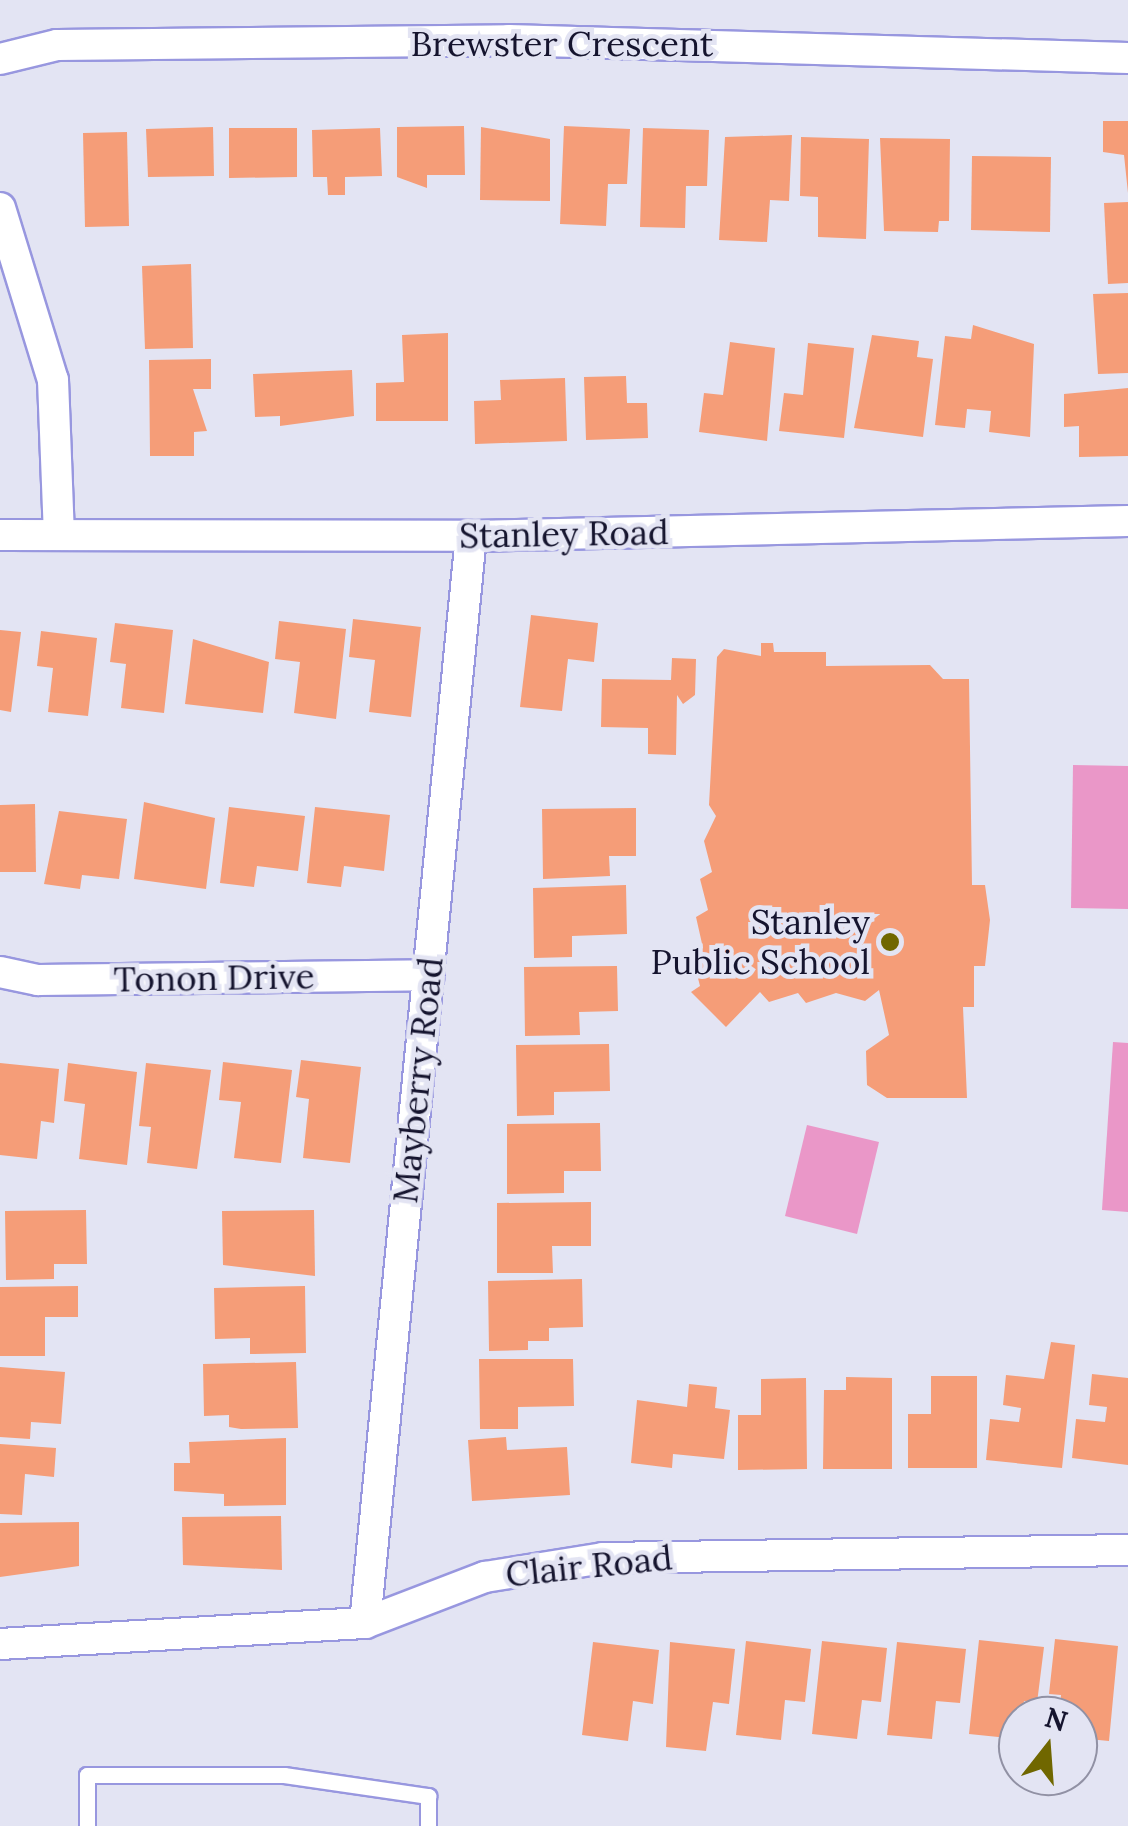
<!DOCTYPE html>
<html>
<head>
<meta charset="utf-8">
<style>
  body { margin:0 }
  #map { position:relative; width:1128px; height:1826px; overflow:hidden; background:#e3e4f3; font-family:Lora,serif }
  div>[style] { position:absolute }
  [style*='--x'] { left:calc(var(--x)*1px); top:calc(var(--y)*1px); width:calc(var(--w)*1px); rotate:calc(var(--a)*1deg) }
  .green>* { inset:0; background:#ea97c8 }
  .building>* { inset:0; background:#f59d78 }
  .roads { filter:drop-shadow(2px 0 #9897df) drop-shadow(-2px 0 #9897df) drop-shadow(0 2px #9897df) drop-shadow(0 -2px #9897df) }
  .lane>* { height:15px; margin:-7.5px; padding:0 7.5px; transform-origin:7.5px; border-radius:7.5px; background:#fff }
  .street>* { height:30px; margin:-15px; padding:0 15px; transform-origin:15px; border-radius:15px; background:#fff }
  .dots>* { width:28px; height:28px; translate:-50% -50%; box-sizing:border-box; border:5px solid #e3e4f3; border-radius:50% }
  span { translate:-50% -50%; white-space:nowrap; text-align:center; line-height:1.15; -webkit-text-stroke:9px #e3e4f3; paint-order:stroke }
  .street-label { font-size:35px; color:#15142e }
  .poi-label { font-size:35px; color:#15142e }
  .right { translate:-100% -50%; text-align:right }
  .north { position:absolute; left:998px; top:1696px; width:100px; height:100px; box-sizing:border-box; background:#e3e4f3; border:2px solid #9191a4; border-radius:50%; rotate:17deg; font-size:28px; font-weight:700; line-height:40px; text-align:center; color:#15142e }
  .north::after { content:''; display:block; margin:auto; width:35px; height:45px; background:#706700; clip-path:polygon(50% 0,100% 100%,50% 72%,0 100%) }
</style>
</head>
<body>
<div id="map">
  <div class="green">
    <i style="clip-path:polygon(1073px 765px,1128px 766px,1128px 909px,1071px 908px)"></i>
    <i style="clip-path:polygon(1113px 1042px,1128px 1043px,1128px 1212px,1102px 1210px)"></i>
    <i style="clip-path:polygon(807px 1125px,879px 1142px,857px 1234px,785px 1216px)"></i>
  </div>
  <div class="building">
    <i style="clip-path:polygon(1103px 121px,1128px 121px,1128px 193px,1124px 155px,1103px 152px)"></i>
    <i style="clip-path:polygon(464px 126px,465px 175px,427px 175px,427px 188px,397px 177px,397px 127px)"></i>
    <i style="clip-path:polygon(564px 126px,630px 129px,627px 184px,608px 184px,606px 226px,560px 224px)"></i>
    <i style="clip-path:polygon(213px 127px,214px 176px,148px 177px,146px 129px)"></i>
    <i style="clip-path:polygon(481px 127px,550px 139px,550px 201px,480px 200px)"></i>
    <i style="clip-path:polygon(229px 128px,297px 128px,297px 177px,229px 178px)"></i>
    <i style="clip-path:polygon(380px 128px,382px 176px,345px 177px,345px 195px,328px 195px,327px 177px,313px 177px,312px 130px)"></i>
    <i style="clip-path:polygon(643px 128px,709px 130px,707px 186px,686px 186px,685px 228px,640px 227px)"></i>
    <i style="clip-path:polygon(127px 132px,129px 226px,85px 227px,83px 133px)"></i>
    <i style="clip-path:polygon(792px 135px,789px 201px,770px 200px,767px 242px,719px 240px,725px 137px)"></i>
    <i style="clip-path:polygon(801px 137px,869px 139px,866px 239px,818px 237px,818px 197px,800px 196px)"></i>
    <i style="clip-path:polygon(880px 138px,950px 139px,949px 221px,939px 221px,938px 232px,884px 231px)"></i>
    <i style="clip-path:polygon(972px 156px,1051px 157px,1050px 232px,971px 230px)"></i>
    <i style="clip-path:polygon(1128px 202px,1128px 283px,1108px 284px,1104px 203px)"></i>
    <i style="clip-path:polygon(191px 264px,193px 348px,145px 349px,142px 266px)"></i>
    <i style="clip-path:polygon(1128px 293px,1128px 373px,1098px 374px,1093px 294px)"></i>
    <i style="clip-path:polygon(973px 325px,1034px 344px,1030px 437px,989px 432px,991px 411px,967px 409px,965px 428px,935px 425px,945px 336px,971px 339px)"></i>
    <i style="clip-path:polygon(448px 333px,448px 421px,376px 421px,376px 383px,404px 382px,402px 335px)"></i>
    <i style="clip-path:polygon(872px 335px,919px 341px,917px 357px,933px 359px,923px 437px,854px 428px)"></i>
    <i style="clip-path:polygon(730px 342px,775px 348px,767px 441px,699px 432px,704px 393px,723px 395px)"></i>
    <i style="clip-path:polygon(808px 343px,854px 348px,844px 438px,779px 431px,784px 393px,803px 395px)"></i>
    <i style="clip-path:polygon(211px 359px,211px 389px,193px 389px,207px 431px,194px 432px,194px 456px,150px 456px,149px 360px)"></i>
    <i style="clip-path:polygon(352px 370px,354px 416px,280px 426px,280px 416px,255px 417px,253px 374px)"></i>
    <i style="clip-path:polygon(626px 376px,627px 403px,647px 403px,648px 438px,586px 440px,584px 377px)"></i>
    <i style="clip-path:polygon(565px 378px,567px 441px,475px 444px,474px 401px,501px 400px,500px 380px)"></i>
    <i style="clip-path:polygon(1128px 388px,1128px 456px,1079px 457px,1079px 426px,1064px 427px,1064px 394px)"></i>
    <i style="clip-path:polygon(531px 615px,598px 623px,594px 662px,568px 659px,562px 711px,520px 707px)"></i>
    <i style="clip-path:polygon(353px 619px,421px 627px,411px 717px,369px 712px,375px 660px,349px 657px)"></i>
    <i style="clip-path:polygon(279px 621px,346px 629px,336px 719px,294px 713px,300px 662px,275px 659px)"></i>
    <i style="clip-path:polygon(115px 623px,173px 630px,164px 713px,121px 708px,126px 664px,110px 662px)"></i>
    <i style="clip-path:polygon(0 630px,21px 632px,11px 712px,0 710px)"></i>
    <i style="clip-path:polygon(41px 631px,97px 638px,88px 716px,48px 712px,53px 668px,37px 666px)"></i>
    <i style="clip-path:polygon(193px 639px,269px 662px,263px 713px,185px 704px)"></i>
    <i style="clip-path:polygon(761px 643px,773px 643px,774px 652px,826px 652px,826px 666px,930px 665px,943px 679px,969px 679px,972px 885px,985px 885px,990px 920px,985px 966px,974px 966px,974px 1007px,963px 1007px,967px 1098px,887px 1098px,867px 1085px,866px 1051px,889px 1035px,879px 990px,865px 1001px,836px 993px,806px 1003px,798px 993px,769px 1002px,760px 992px,726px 1027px,691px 992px,700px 986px,692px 955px,703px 948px,696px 917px,708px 910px,700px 879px,712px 872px,704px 841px,716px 816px,709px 805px,717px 657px,724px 649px,761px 656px)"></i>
    <i style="clip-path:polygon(672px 658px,696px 659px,695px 695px,683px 704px,677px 695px,676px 755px,648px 754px,648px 728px,601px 727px,602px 679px,671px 680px)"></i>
    <i style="clip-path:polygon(144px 802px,215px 818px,206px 889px,134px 879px)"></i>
    <i style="clip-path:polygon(35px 804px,36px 872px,0 872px,0 805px)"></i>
    <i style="clip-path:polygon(229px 807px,305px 816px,298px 871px,257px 866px,254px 887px,220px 883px)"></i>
    <i style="clip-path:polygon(315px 807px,390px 815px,384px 871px,344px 866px,341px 887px,307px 883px)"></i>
    <i style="clip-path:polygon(636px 808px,636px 856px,609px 856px,610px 876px,543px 879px,542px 809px)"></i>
    <i style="clip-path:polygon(59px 811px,127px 819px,119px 879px,82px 875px,80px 889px,44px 884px)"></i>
    <i style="clip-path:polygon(626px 885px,627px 934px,572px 936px,572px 957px,534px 958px,533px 888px)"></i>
    <i style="clip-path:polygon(617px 966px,618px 1011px,579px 1012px,580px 1035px,525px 1036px,524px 967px)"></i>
    <i style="clip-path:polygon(609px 1044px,610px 1091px,554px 1092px,554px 1115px,517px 1116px,516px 1045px)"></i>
    <i style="clip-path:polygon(301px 1060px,361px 1067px,350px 1163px,303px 1158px,309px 1099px,296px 1097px)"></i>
    <i style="clip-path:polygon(223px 1062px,292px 1070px,281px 1163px,234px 1158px,241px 1102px,219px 1100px)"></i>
    <i style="clip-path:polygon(0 1063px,59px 1069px,54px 1123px,41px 1121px,37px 1159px,0 1155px)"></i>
    <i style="clip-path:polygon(68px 1063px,137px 1072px,127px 1165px,79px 1159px,85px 1104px,64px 1101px)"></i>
    <i style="clip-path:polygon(146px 1063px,211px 1070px,197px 1169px,147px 1163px,151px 1127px,139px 1126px)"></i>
    <i style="clip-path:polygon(600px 1123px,601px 1171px,564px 1171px,564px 1193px,507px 1194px,507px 1124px)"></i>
    <i style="clip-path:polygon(591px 1202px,591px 1246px,552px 1246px,553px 1273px,497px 1273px,497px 1203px)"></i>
    <i style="clip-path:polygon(86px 1210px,87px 1264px,54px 1264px,54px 1279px,6px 1280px,5px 1211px)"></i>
    <i style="clip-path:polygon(314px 1210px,315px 1276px,223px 1265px,222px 1211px)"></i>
    <i style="clip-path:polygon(582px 1279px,583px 1327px,549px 1328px,549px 1341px,528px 1341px,528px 1350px,489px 1351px,488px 1281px)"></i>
    <i style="clip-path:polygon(78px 1286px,78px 1317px,45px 1317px,45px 1356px,0 1356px,0 1287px)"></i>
    <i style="clip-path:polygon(305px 1286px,306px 1353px,250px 1354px,250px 1338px,215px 1339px,214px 1288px)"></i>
    <i style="clip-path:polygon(1051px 1342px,1075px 1345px,1062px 1468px,986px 1460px,990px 1419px,1019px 1422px,1021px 1408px,1003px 1405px,1006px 1375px,1044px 1379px)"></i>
    <i style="clip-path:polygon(479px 1359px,573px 1359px,574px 1406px,518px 1407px,518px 1429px,480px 1429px)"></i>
    <i style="clip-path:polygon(296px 1362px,298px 1428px,241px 1429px,229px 1427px,229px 1415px,204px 1416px,203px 1364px)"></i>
    <i style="clip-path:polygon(0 1367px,65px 1372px,61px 1424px,31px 1422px,30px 1439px,0 1437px)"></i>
    <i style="clip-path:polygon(1092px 1374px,1128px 1378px,1128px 1465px,1072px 1458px,1076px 1419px,1105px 1422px,1107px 1407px,1089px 1405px)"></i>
    <i style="clip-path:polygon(931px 1376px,977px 1376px,977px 1468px,908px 1468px,908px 1414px,931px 1414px)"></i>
    <i style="clip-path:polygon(846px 1377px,892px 1378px,892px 1469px,823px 1469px,824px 1390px,846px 1390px)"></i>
    <i style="clip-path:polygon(806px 1378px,807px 1469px,738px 1470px,738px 1415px,761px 1415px,761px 1379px)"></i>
    <i style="clip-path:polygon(689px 1384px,717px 1387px,715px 1408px,730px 1410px,724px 1459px,673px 1454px,672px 1468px,631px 1463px,637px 1400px,687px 1407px)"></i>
    <i style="clip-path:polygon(506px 1437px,507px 1450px,567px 1447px,570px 1495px,472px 1501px,468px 1440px)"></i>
    <i style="clip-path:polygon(286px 1438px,286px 1505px,224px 1506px,224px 1494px,174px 1491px,174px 1463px,190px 1463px,189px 1442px)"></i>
    <i style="clip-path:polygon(0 1444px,56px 1448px,54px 1477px,25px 1474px,22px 1515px,0 1514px)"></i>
    <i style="clip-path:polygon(281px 1516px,282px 1570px,183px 1565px,182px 1517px)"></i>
    <i style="clip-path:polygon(79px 1522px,79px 1566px,0 1577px,0 1523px)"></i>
    <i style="clip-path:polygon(1055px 1639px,1118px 1646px,1109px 1741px,1078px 1738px,1078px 1716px,1059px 1716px,1061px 1695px,1049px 1694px)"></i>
    <i style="clip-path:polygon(979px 1640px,1044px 1647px,1037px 1703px,1024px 1701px,1018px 1739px,969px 1734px)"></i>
    <i style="clip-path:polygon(746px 1641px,811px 1649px,805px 1702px,785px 1700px,781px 1740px,736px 1735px)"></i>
    <i style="clip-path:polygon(822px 1641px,887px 1648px,881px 1702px,862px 1700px,857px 1739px,812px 1734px)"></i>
    <i style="clip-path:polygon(593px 1642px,659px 1650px,653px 1704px,633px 1701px,628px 1741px,582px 1735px)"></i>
    <i style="clip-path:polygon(670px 1642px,735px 1649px,729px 1704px,713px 1702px,706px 1751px,666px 1747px)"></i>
    <i style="clip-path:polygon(897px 1642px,966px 1649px,960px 1703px,936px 1701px,932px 1739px,887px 1735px)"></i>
  </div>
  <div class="roads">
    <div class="lane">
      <i style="--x:87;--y:1826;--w:51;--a:-90"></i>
      <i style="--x:87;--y:1775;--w:197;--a:0"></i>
      <i style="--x:284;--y:1775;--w:146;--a:8.3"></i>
      <i style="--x:428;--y:1796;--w:30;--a:90"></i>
    </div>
    <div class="street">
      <i style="--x:0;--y:59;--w:59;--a:-13.8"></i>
      <i style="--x:57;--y:45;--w:452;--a:-0.6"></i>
      <i style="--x:509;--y:40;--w:619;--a:1.67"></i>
      <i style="--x:0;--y:208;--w:180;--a:72.9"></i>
      <i style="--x:53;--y:380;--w:153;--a:87.8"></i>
      <i style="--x:0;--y:535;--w:471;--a:0.1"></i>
      <i style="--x:471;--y:536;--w:657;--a:-1.31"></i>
      <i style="--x:0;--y:972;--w:39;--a:12"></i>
      <i style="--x:38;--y:980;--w:391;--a:-0.7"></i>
      <i style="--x:365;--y:1623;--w:1092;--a:-84.43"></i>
      <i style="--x:0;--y:1644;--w:366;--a:-3.3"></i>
      <i style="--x:365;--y:1623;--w:129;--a:-21"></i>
      <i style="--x:485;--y:1577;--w:120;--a:-9.1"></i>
      <i style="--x:603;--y:1558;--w:525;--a:-0.87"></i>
    </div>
  </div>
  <div class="dots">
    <i style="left:890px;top:942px;background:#706700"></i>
  </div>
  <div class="street-label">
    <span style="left:562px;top:44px">Brewster Crescent</span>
    <span style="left:564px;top:534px;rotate:-1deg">Stanley Road</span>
    <span style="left:214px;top:978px;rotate:-1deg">Tonon Drive</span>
    <span style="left:418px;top:1080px;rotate:-84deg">Mayberry Road</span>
    <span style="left:589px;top:1566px;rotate:-6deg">Clair Road</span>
  </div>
  <div class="poi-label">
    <span class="right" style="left:870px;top:942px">Stanley<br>Public School</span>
  </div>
  <div class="north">N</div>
</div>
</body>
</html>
